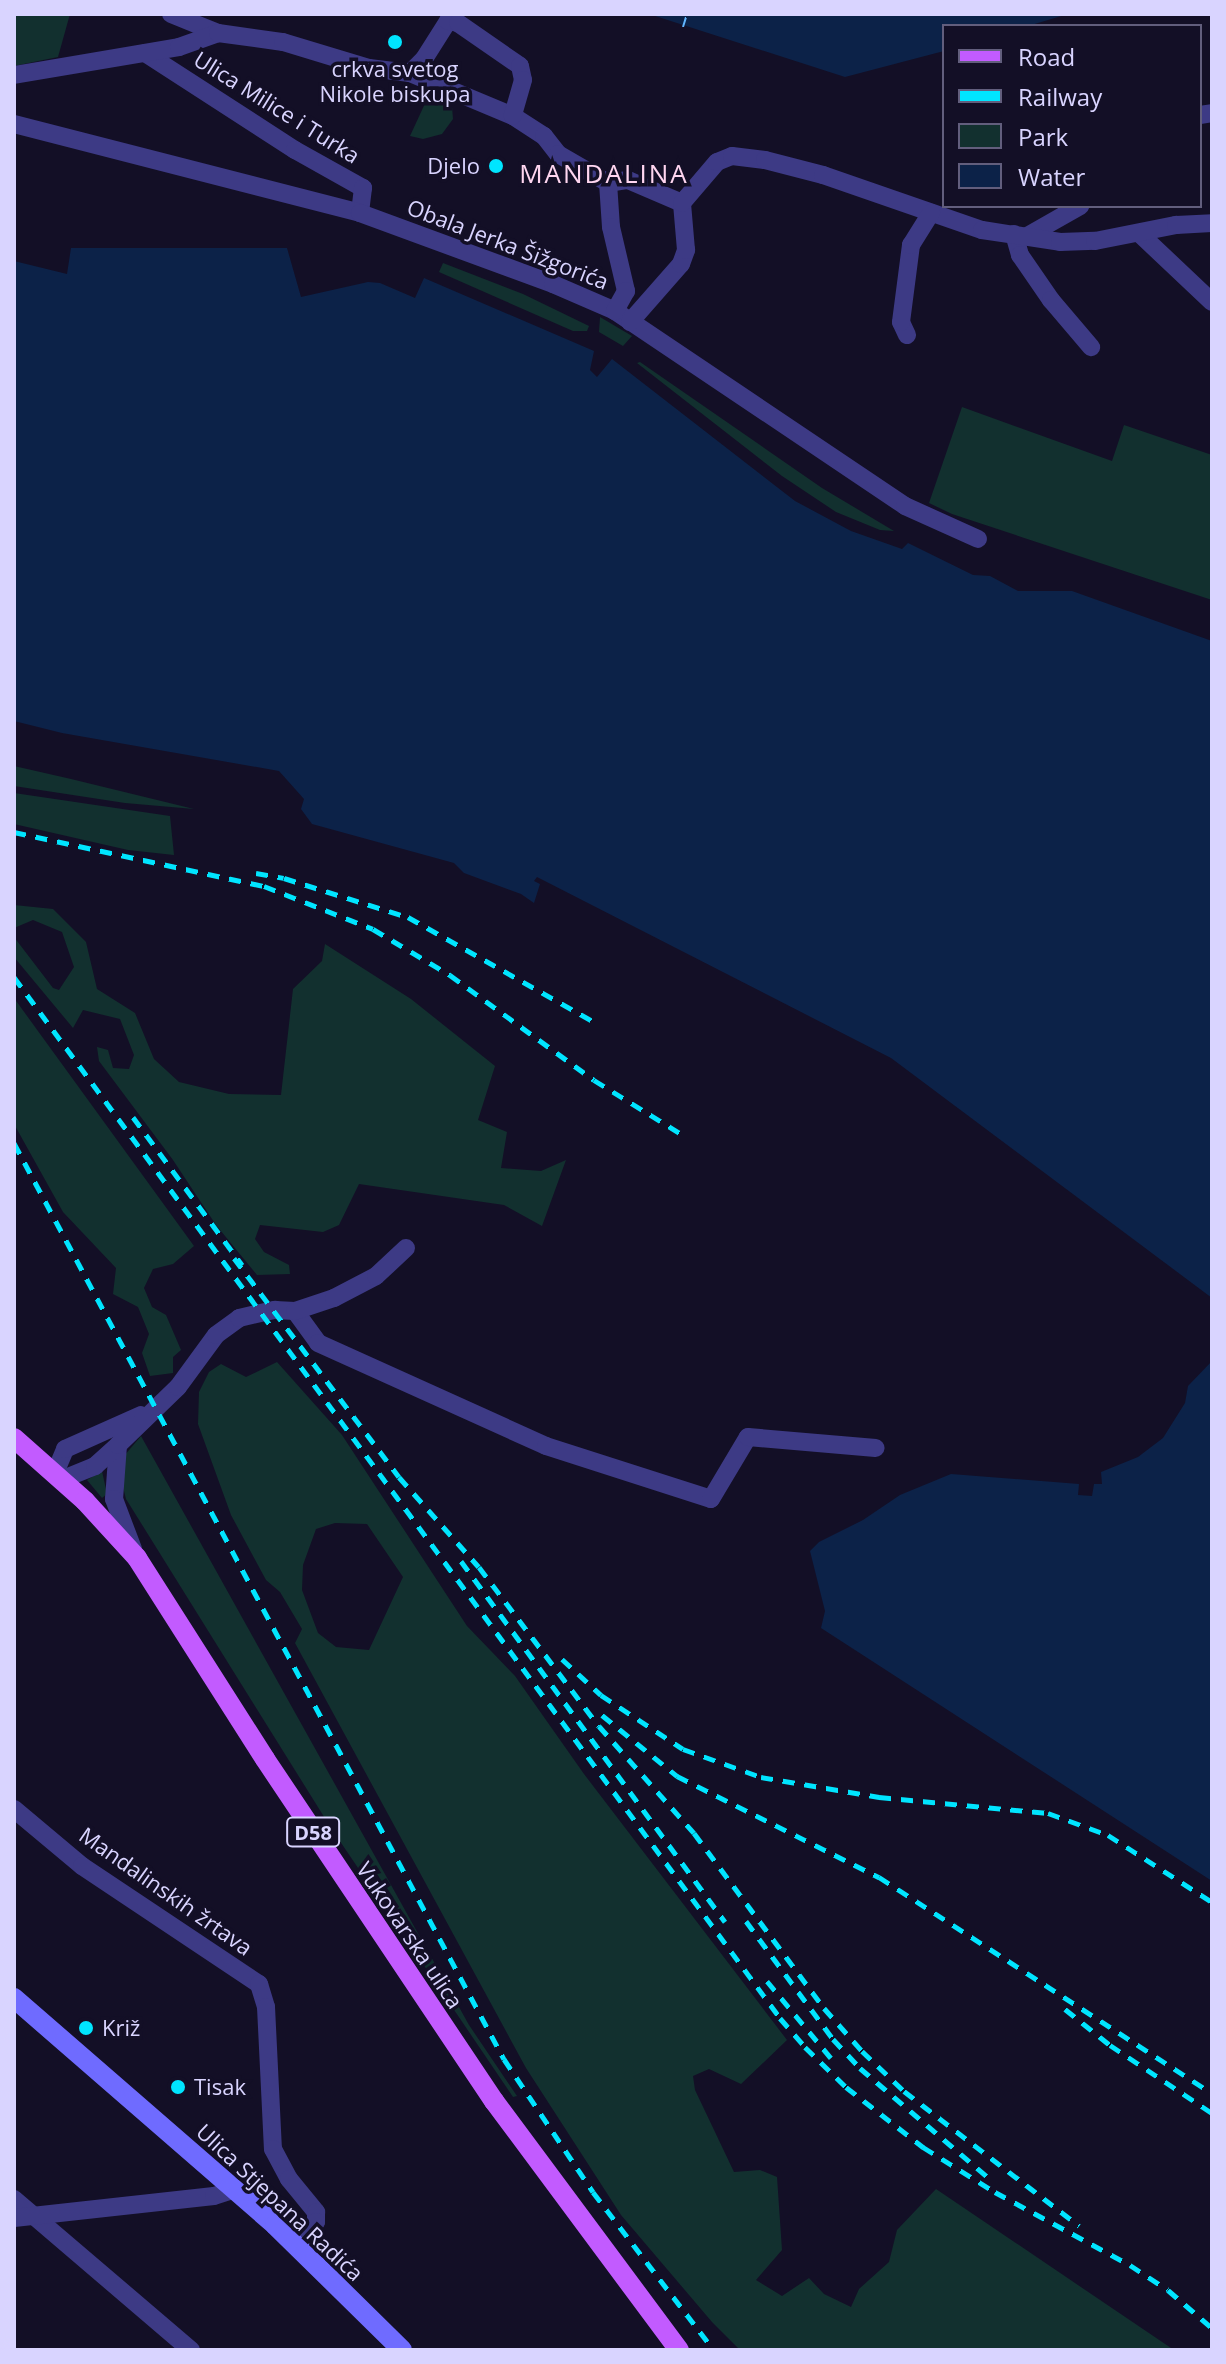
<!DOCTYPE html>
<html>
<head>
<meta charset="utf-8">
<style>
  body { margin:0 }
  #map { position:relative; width:1226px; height:2364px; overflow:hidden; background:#130f26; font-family:"Open Sans",sans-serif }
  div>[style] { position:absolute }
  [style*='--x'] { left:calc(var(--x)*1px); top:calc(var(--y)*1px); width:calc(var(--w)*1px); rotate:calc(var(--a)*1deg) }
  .green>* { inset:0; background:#12302f }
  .water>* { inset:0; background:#0c2248 }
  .ferry>* { height:2px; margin-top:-1px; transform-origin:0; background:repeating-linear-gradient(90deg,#62b6ff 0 10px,transparent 0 18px) }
  .minor>* { height:18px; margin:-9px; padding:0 9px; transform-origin:9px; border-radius:9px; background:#3d3a85 }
  .secondary>* { height:20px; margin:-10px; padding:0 10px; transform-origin:10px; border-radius:10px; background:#6f6bff }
  .primary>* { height:20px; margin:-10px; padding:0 10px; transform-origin:10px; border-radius:10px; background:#c25bff }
  .rail>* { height:5px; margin-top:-2.5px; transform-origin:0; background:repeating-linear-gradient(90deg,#00e5ff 0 12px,transparent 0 22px) }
  .dots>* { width:22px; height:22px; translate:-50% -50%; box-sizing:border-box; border:4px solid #130f26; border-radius:50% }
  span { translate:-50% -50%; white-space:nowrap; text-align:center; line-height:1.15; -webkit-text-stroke:7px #130f26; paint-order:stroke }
  .shield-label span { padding:2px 6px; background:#130f26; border:2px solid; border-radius:6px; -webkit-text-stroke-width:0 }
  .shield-label { font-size:20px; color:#d9d4ff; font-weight:700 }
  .poi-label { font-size:22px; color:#d9d4ff }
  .right { translate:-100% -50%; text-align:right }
  .left { translate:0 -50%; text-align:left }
  .street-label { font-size:22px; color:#d9d4ff }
  .quarter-label { font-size:26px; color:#ffd6f0; letter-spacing:2px }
  .frame { position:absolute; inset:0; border:16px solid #d9d4ff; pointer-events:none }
  .legend { position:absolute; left:942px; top:24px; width:260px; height:184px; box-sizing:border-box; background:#130f26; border:2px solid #625e7d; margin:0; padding:10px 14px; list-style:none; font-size:24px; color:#d9d4ff }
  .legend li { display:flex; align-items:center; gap:16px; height:40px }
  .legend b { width:40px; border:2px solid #625e7d }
</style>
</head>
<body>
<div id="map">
  <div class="green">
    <i style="clip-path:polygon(14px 14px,70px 14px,58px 57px,14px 66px)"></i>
    <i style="clip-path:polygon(428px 97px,452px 107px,453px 119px,442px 134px,423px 139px,410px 136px)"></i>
    <i style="clip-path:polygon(443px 263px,523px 294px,589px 326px,587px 331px,573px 331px,439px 272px)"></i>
    <i style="clip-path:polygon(600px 317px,632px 336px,623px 346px,599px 332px)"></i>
    <i style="clip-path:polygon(640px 362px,822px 488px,894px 531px,880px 530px,836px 512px,782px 476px,637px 363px)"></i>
    <i style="clip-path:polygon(962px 407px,1112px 461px,1124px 425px,1212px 455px,1212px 600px,952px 514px,929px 503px)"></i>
    <i style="clip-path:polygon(14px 766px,71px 779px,194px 809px,125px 803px,14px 786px)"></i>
    <i style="clip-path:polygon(14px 793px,170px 816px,174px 855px,128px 850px,14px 824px)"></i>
    <i style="clip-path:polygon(14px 905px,53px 909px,86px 942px,97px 989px,135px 1013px,154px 1059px,179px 1082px,229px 1094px,281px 1095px,293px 989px,322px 961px,325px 944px,411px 999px,495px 1066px,478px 1120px,507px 1132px,501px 1168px,541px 1171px,566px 1160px,542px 1226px,504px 1205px,359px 1184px,339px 1225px,323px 1232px,260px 1225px,255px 1239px,264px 1252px,289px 1265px,290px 1274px,257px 1275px,216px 1225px,173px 1160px,99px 1061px,97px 1047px,108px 1050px,113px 1068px,129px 1069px,134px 1055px,120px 1019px,83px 1010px,73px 1028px,14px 957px,14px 937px,53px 988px,59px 990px,74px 967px,62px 932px,33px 920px,14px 928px)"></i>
    <i style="clip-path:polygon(14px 998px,194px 1246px,173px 1264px,153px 1269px,144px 1288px,152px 1307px,166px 1315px,181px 1350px,173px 1357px,173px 1373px,150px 1376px,142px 1353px,149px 1334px,138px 1307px,113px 1294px,116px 1268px,63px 1212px,14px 1124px)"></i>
    <i style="clip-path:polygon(evenodd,277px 1362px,342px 1435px,467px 1626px,515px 1676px,584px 1774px,787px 2040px,741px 2084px,709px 2069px,693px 2076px,695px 2090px,734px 2172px,760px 2170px,777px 2177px,782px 2250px,756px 2280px,782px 2296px,809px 2278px,824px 2294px,851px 2307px,859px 2289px,889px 2262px,897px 2230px,936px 2189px,1174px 2350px,740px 2350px,712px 2322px,621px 2215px,526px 2068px,295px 1643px,302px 1629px,280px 1592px,266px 1580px,231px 1515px,198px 1424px,199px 1392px,209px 1372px,221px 1364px,246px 1377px,277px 1362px,335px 1523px,367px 1524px,403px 1577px,369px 1650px,336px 1647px,318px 1633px,302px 1590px,303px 1565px,316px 1529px,335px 1523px)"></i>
    <i style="clip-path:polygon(141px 1436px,469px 2025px,517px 2096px,513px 2097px,331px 1828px,126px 1499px,121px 1479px,124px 1456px)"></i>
    <i style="clip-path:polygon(102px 1471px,107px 1494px,102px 1498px,87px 1480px)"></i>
  </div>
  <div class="water">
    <i style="clip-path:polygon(649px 14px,1068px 14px,1028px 26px,944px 26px,944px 51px,845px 77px)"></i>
    <i style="clip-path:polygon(71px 248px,287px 248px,301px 297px,368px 282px,380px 283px,415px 298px,424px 278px,594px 351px,590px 370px,597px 377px,612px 359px,795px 501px,851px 531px,902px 549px,908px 543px,973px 575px,990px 576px,1018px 591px,1072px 591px,1212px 641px,1212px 1298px,891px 1058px,537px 877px,534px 881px,540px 884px,534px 903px,521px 894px,464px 873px,454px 863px,312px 824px,301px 809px,304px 799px,279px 771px,62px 733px,14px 721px,14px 261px,67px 274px)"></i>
    <i style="clip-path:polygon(1212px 1361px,1212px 1881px,821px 1628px,825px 1611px,810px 1551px,819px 1542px,863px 1520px,900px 1495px,951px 1474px,1079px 1484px,1078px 1495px,1092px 1496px,1094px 1484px,1102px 1484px,1101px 1472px,1138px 1457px,1163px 1438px,1185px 1403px,1188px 1386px)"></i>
  </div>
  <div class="ferry">
    <i style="--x:683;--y:27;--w:14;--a:-73"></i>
  </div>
  <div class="minor">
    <i style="--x:171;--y:14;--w:51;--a:22"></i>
    <i style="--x:145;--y:53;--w:179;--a:32.9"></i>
    <i style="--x:295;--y:150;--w:78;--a:29.2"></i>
    <i style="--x:363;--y:188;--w:25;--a:97"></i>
    <i style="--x:410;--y:73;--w:112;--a:22.7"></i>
    <i style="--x:513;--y:116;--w:37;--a:33"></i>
    <i style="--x:544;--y:136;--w:23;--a:52"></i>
    <i style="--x:558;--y:154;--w:58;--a:30.1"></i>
    <i style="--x:608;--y:183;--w:20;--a:-9"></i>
    <i style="--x:628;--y:180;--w:59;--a:23.1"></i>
    <i style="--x:14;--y:75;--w:167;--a:-9.6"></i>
    <i style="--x:179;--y:47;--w:41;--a:-19.7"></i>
    <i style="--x:218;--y:33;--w:66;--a:7.9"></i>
    <i style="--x:283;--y:42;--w:90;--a:16.8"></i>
    <i style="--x:369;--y:68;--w:41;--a:7"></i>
    <i style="--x:410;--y:73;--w:20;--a:-45"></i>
    <i style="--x:424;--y:59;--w:45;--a:-57.7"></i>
    <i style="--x:448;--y:21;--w:10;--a:11"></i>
    <i style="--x:458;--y:23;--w:75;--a:34.7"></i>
    <i style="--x:520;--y:66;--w:14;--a:78"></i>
    <i style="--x:523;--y:80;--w:37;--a:106"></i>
    <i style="--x:1200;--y:115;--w:12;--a:-9"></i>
    <i style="--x:14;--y:124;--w:357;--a:14.4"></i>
    <i style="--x:360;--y:213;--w:206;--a:20.2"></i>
    <i style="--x:553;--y:284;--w:68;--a:23.5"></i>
    <i style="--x:615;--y:311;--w:349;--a:33.9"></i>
    <i style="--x:905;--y:506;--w:80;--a:24.3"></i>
    <i style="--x:608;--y:183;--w:44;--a:86.1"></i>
    <i style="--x:611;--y:227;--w:66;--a:76.8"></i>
    <i style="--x:626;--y:291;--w:23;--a:119"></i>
    <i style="--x:1014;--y:234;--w:22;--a:74"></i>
    <i style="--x:1020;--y:255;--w:55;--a:55.4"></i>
    <i style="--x:1051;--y:300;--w:62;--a:49.6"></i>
    <i style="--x:1140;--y:234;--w:99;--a:43.4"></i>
    <i style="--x:1029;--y:235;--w:59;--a:-29.6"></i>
    <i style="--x:630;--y:322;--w:77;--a:-48.7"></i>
    <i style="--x:681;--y:264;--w:15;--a:-70"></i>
    <i style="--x:686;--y:250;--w:47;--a:-94.9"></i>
    <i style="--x:682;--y:203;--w:54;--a:-49.5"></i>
    <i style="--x:717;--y:162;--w:16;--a:-22"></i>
    <i style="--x:732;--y:156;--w:33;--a:7"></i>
    <i style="--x:765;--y:160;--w:60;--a:14.5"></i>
    <i style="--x:823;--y:175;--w:168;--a:19.1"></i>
    <i style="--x:982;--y:230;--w:79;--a:8.7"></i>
    <i style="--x:1060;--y:242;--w:35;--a:-2"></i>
    <i style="--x:1095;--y:241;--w:83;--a:-11.2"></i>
    <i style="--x:1176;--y:225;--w:36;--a:-3"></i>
    <i style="--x:907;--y:335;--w:14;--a:-115"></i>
    <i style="--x:901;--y:322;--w:78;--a:-82.6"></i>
    <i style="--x:911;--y:245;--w:38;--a:-58"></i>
    <i style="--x:295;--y:1311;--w:39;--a:54"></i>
    <i style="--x:318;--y:1343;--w:250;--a:24.3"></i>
    <i style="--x:546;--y:1446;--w:173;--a:17.8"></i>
    <i style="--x:711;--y:1499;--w:72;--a:-59.2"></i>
    <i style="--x:748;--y:1437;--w:128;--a:4.9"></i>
    <i style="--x:118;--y:1445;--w:54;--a:94.2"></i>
    <i style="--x:114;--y:1499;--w:53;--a:69.2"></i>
    <i style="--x:55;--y:1473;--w:26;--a:-67"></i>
    <i style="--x:65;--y:1449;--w:83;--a:-24.1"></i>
    <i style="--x:63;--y:1479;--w:35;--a:-22"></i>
    <i style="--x:95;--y:1466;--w:31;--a:-42"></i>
    <i style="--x:118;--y:1445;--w:83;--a:-44"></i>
    <i style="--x:178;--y:1387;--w:64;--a:-53.8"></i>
    <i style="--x:216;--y:1335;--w:29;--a:-36"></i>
    <i style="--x:239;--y:1318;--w:37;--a:-13"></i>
    <i style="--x:275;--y:1310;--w:20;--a:3"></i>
    <i style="--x:295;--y:1311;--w:41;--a:-18.4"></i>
    <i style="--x:334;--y:1298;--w:47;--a:-27.6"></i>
    <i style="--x:376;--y:1276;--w:41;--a:-43"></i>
    <i style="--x:14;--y:1809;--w:89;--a:40"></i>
    <i style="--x:82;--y:1866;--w:213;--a:33.7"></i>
    <i style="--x:259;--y:1984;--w:24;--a:73"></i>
    <i style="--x:266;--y:2007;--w:142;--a:87.2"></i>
    <i style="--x:273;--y:2149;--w:34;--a:62"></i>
    <i style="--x:289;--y:2179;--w:43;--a:50.7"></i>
    <i style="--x:316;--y:2212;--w:10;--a:90"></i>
    <i style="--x:316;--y:2222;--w:30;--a:127"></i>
    <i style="--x:14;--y:2199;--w:233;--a:40.5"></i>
    <i style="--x:14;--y:2218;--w:201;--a:-6.3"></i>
    <i style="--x:214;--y:2196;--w:22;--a:-18"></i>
  </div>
  <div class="secondary">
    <i style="--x:14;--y:1998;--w:346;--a:41"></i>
    <i style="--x:275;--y:2225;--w:178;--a:44.5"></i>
  </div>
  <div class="primary">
    <i style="--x:14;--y:1438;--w:95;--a:41.6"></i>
    <i style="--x:85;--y:1501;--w:77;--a:47.6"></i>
    <i style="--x:137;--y:1558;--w:238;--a:57.5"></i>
    <i style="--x:265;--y:1759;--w:412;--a:56.2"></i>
    <i style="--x:494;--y:2101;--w:310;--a:53.4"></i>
  </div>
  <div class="rail">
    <i style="--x:14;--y:832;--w:256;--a:12.2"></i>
    <i style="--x:264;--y:886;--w:117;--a:21.5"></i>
    <i style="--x:373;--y:929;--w:90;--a:30.9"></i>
    <i style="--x:450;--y:975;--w:178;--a:36.1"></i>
    <i style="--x:594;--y:1080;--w:102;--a:31.8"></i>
    <i style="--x:256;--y:873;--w:28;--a:10"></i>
    <i style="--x:284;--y:878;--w:130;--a:17.5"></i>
    <i style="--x:408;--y:917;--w:214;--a:29.4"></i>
    <i style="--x:14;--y:977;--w:1292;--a:53.65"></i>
    <i style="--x:780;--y:2018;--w:38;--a:49"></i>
    <i style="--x:805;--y:2047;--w:57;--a:44.3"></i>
    <i style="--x:846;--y:2087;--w:98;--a:37.9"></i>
    <i style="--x:923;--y:2147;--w:85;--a:32"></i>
    <i style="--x:995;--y:2192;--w:153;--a:28.4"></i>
    <i style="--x:1130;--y:2265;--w:45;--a:33.3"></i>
    <i style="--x:1168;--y:2290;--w:58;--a:40.8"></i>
    <i style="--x:133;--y:1117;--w:184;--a:53.6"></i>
    <i style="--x:14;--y:1143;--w:1039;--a:61.86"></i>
    <i style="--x:504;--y:2059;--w:160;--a:56.2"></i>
    <i style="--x:593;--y:2192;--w:199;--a:52.6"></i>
    <i style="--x:234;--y:1258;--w:274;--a:53"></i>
    <i style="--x:399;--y:1477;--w:120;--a:48.4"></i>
    <i style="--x:479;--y:1567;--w:199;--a:53"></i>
    <i style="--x:599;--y:1726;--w:143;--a:48.4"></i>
    <i style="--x:694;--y:1833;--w:218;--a:53.4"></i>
    <i style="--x:824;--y:2008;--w:57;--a:48.5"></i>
    <i style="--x:862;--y:2051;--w:58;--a:43.6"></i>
    <i style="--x:904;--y:2091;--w:221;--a:37.6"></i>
    <i style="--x:461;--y:1561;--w:447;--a:53.8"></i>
    <i style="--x:562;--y:1659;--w:53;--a:42.7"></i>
    <i style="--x:601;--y:1695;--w:98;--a:33.4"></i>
    <i style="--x:683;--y:1749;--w:83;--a:19.7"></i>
    <i style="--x:761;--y:1777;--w:120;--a:9.6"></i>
    <i style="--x:879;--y:1797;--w:170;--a:5.4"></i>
    <i style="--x:1048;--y:1813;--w:64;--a:20.1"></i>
    <i style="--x:1108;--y:1835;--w:124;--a:32.8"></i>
    <i style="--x:602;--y:1715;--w:97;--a:39.1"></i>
    <i style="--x:677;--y:1776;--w:226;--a:26.6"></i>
    <i style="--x:879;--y:1877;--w:397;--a:33"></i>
    <i style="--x:746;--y:1921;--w:147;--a:53.6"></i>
    <i style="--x:833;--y:2039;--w:40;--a:47"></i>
    <i style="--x:860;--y:2068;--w:170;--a:40.5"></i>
    <i style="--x:767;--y:1981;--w:100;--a:50.3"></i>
    <i style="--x:1065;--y:2009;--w:58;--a:38.7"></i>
    <i style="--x:1110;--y:2045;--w:123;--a:33.7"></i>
  </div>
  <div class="dots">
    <i style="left:395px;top:42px;background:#00e5ff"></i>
    <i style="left:496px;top:166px;background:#00e5ff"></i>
    <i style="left:86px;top:2028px;background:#00e5ff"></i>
    <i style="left:178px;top:2087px;background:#00e5ff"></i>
  </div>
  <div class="shield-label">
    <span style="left:313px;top:1832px">D58</span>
  </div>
  <div class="poi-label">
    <span style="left:395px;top:81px">crkva svetog<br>Nikole biskupa</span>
    <span class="right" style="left:480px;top:166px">Djelo</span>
    <span class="left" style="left:102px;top:2028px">Križ</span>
    <span class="left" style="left:194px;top:2087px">Tisak</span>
  </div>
  <div class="street-label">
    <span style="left:277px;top:107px;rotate:32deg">Ulica Milice i Turka</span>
    <span style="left:508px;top:244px;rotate:21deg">Obala Jerka Šižgorića</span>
    <span style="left:166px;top:1891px;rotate:35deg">Mandalinskih žrtava</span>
    <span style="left:410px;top:1935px;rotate:56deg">Vukovarska ulica</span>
    <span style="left:280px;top:2202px;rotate:43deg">Ulica Stjepana Radića</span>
  </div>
  <div class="quarter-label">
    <span style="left:604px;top:174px">MANDALINA</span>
  </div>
  <div class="frame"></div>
  <ul class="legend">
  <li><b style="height:10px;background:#c25bff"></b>Road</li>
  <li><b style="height:10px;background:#00e5ff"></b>Railway</li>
  <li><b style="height:22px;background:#12302f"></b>Park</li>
  <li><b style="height:22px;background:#0c2248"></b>Water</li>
  </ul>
</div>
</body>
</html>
